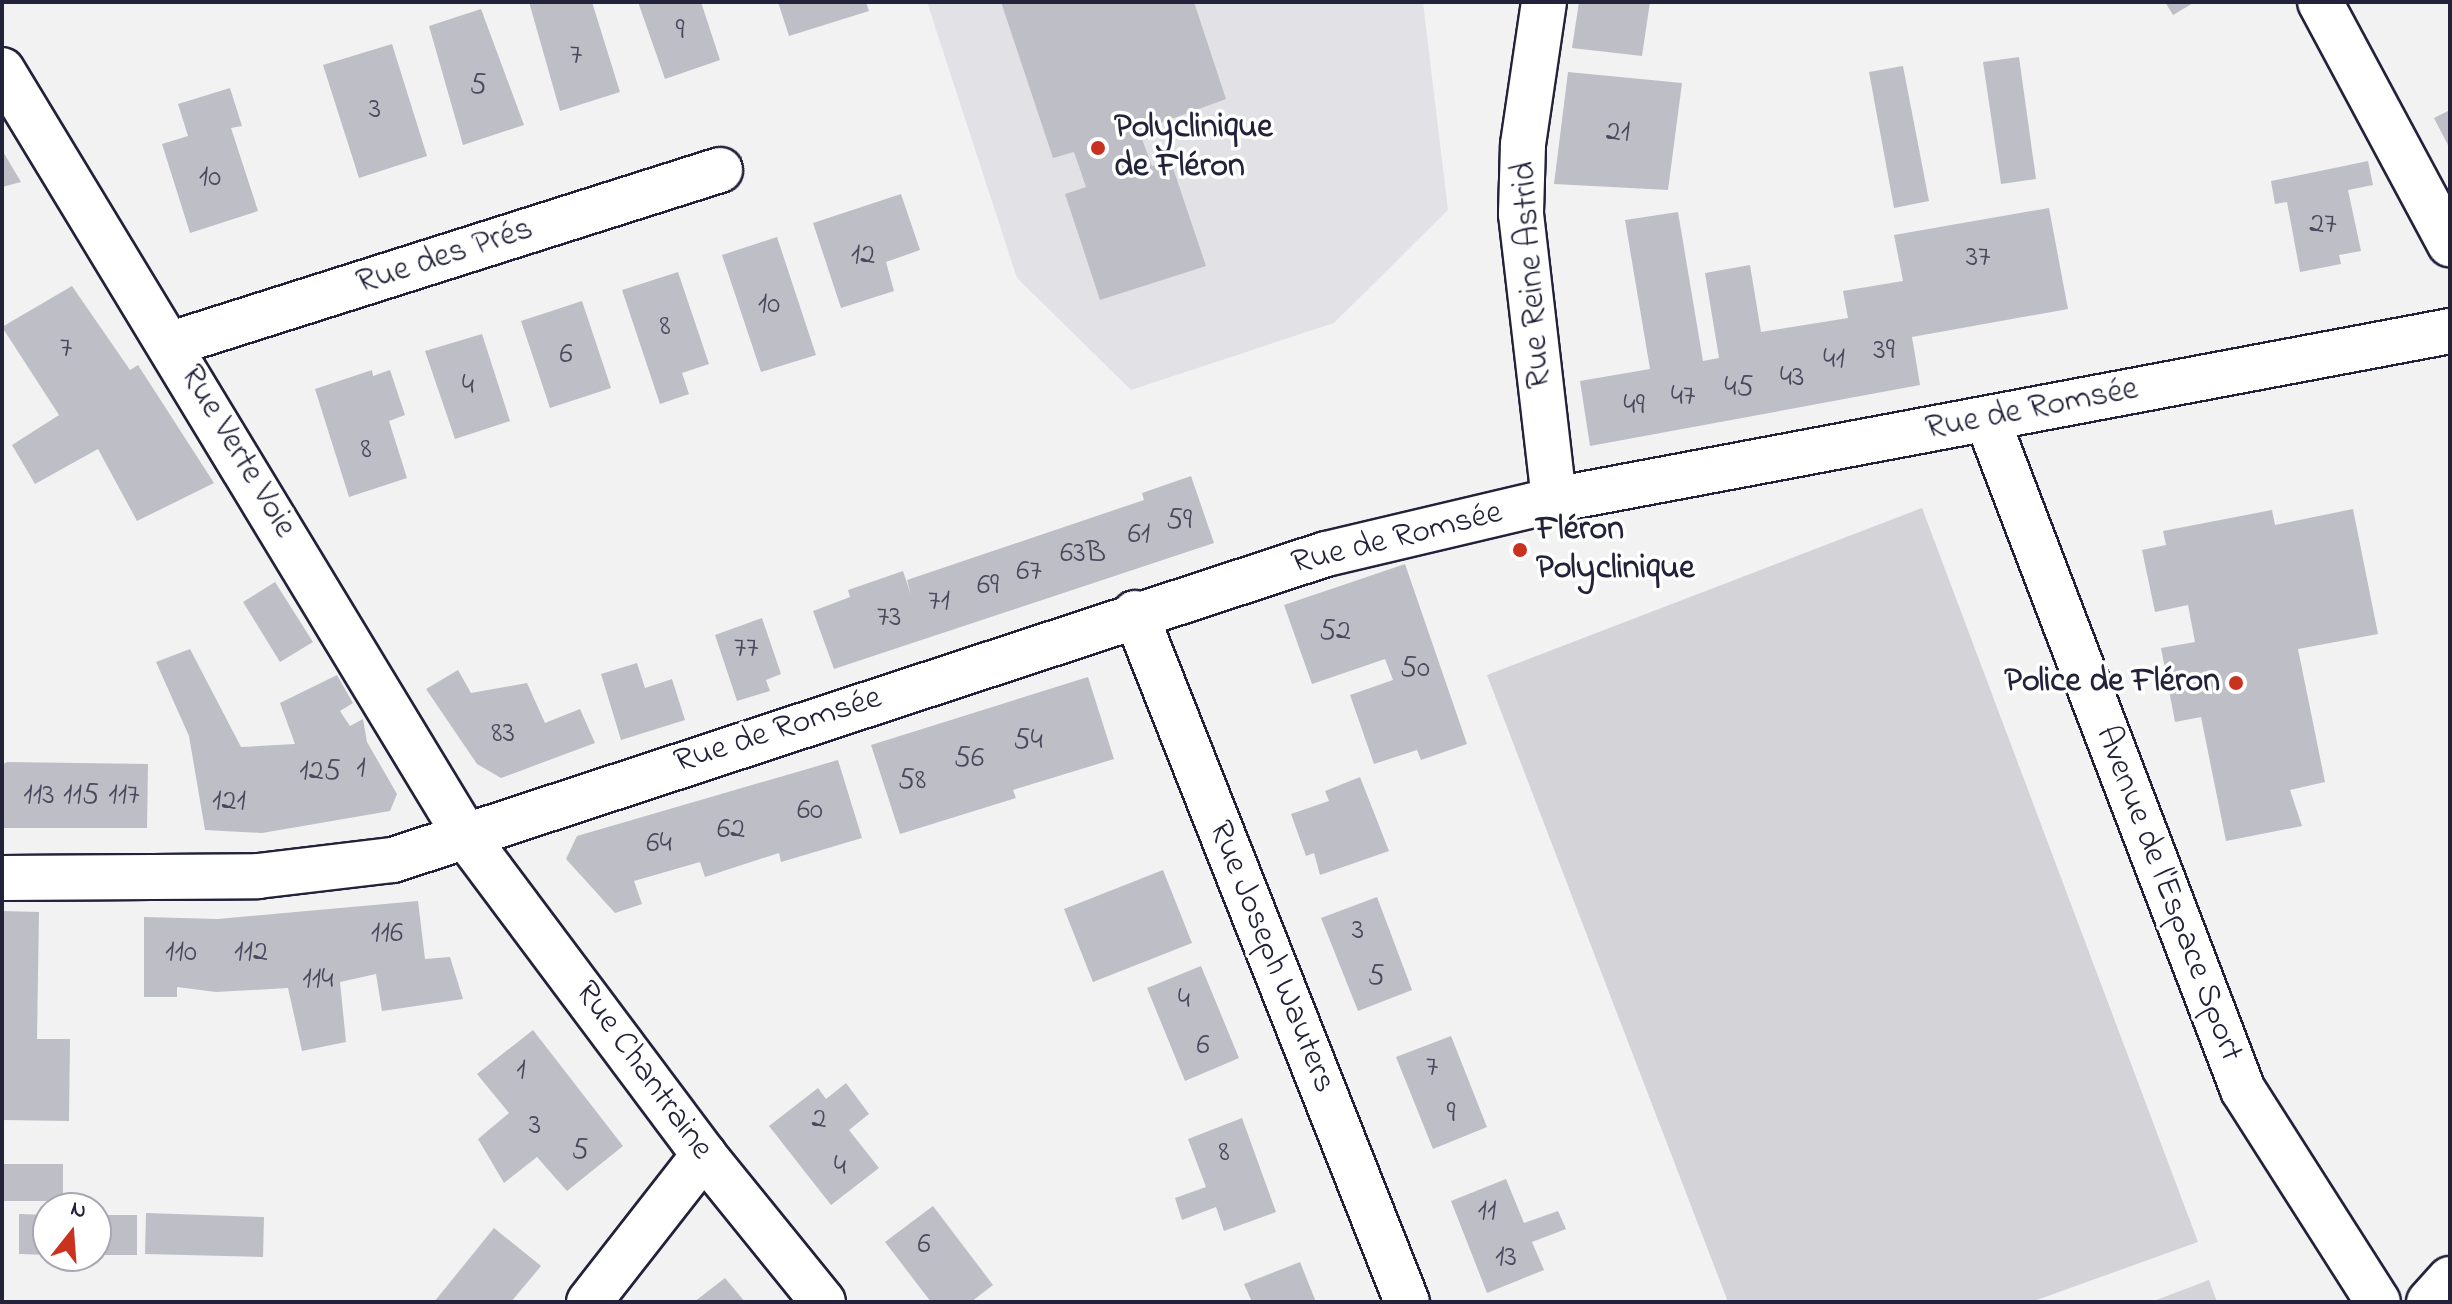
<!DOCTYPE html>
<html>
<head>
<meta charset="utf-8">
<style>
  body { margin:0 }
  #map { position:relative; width:2452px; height:1304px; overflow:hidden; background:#f2f2f3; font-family:"Indie Flower",sans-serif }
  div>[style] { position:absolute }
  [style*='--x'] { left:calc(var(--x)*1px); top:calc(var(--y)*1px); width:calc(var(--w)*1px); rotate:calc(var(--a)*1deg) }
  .built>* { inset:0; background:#e2e2e6 }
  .green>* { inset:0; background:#d3d3d8 }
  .building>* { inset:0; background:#bebec6 }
  .roads { filter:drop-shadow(2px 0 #22223b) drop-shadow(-2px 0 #22223b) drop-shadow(0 2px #22223b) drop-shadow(0 -2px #22223b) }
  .minor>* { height:44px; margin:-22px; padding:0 22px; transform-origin:22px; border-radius:22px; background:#fff }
  .major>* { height:44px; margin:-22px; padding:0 22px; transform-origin:22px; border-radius:22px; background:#fff }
  .dots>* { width:22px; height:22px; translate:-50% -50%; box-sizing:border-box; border:4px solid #fff; border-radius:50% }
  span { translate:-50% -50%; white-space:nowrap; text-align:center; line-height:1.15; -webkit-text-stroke:7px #fff; paint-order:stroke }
  .number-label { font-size:30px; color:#49495e }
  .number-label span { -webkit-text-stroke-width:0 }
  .poi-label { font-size:34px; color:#22223b; font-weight:700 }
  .left { translate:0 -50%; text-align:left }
  .right { translate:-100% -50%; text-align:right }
  .street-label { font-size:34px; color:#22223b }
  .frame { position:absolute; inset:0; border:4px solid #22223b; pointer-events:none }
  .north { position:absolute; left:32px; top:1192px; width:80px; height:80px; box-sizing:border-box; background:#fff; border:2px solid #a7a7b1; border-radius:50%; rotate:17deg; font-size:22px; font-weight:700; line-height:32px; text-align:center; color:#22223b }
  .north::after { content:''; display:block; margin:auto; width:28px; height:36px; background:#c8321e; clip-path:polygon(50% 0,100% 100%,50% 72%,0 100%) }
</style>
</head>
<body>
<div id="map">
  <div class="built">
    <i style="clip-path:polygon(927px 2px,1423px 2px,1448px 210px,1334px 323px,1131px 390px,1017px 278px)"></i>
  </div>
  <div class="green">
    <i style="clip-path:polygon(1922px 508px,2198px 1242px,2031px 1302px,1728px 1302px,1487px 675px)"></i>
    <i style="clip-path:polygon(2209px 1280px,2217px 1302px,2151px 1302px)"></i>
  </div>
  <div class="building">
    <i style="clip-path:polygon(529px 2px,592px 2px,620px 92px,560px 111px)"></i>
    <i style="clip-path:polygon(638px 2px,701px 2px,720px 60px,665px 79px)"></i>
    <i style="clip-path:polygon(778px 2px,866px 2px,869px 11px,789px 36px)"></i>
    <i style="clip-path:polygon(1001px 2px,1194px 2px,1226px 99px,1139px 131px,1152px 166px,1170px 159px,1206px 266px,1100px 300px,1065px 194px,1086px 187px,1074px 152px,1053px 158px)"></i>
    <i style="clip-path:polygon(1579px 2px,1650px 2px,1642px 56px,1572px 48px)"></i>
    <i style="clip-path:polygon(2165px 2px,2195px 2px,2173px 15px)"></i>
    <i style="clip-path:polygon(481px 9px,524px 125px,463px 145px,429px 26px)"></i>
    <i style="clip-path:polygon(392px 44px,427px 156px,359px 178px,323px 65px)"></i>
    <i style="clip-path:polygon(2019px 57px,2036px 179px,2001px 184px,1983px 62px)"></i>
    <i style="clip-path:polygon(1903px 66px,1929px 201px,1894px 208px,1869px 72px)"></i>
    <i style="clip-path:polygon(1568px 72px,1682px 83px,1668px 190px,1554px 184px)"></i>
    <i style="clip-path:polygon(230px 88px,242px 126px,231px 128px,258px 211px,190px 233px,162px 144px,188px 136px,178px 104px)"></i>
    <i style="clip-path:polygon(2450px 110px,2450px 149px,2434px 118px)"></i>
    <i style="clip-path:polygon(2px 150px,21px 182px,2px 187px)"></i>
    <i style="clip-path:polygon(2368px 161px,2373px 185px,2348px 190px,2361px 251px,2339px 255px,2341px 264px,2300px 272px,2287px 202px,2275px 204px,2271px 181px)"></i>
    <i style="clip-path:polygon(901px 194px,920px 250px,886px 262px,894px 291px,841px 308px,813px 223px)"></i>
    <i style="clip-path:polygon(2049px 208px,2068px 309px,1912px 337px,1920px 385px,1590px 446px,1580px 381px,1650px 369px,1625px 220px,1678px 212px,1703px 361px,1719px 358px,1705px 273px,1750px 265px,1761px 332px,1848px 318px,1843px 291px,1903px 281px,1894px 235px)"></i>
    <i style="clip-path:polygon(777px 237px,816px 355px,761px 372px,722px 255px)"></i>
    <i style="clip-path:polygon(678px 272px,709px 364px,682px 373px,689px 394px,660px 404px,622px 290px)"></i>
    <i style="clip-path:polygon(72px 286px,130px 370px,138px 365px,214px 483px,137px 521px,98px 449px,35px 484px,12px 445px,59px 415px,2px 327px)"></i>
    <i style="clip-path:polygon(582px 301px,611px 388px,550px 408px,521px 321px)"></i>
    <i style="clip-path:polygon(482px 334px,510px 421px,455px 439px,425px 351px)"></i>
    <i style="clip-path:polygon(372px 370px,373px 376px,390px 370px,405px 415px,389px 421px,407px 478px,349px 497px,315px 389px)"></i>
    <i style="clip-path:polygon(1191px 476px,1214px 543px,834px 669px,813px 611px,850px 597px,848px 590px,903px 571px,911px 595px,907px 580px,1144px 500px,1142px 493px)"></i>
    <i style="clip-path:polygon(2353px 509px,2378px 634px,2298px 649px,2325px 782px,2290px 790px,2302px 826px,2226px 841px,2201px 717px,2175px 722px,2161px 648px,2195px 642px,2188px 605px,2155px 612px,2142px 550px,2166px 545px,2163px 531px,2272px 510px,2275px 525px)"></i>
    <i style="clip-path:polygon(1405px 564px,1467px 744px,1421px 760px,1417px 750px,1374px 764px,1350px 695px,1393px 680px,1385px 659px,1312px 684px,1284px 605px)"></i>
    <i style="clip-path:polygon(275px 582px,313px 642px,280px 662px,243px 602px)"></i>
    <i style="clip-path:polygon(762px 618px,781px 674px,766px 680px,770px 691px,737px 701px,715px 635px)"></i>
    <i style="clip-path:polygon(190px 649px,241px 747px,295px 744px,280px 703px,337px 675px,353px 703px,340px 711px,350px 726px,363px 719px,367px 742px,397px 794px,390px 811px,262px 833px,205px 830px,189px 736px,156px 662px)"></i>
    <i style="clip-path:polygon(637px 663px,645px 688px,672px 679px,685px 720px,621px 740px,601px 674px)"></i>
    <i style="clip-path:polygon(458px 670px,471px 693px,527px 683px,545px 723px,580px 709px,595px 743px,501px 778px,477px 764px,426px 689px)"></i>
    <i style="clip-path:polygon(1088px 677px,1114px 759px,1013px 790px,1016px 798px,900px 834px,871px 745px)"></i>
    <i style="clip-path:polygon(838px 760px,862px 838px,781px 862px,779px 853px,705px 877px,700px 862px,634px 881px,642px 904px,615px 913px,566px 859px,577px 836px)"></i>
    <i style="clip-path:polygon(7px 762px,148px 764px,147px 828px,2px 828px,2px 765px)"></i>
    <i style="clip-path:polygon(1360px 777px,1389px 851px,1320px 875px,1314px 853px,1306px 856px,1291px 814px,1329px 801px,1325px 791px)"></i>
    <i style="clip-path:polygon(1163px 870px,1192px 943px,1093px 982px,1064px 909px)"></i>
    <i style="clip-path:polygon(1377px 897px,1412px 990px,1358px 1011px,1321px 918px)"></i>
    <i style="clip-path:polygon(418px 901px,425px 959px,450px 957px,463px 999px,382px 1011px,376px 974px,340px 982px,346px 1042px,302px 1051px,288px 988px,216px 992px,177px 987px,177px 997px,144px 997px,144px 917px,218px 919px)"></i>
    <i style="clip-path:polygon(2px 911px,39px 912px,37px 1039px,70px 1039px,69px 1121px,2px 1120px)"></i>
    <i style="clip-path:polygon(1201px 966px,1239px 1058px,1185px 1081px,1147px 988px)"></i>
    <i style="clip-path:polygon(533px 1030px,623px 1146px,567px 1191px,537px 1157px,504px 1183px,478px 1139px,509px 1113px,477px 1074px)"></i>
    <i style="clip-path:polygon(1451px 1036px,1487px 1127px,1433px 1149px,1396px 1057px)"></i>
    <i style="clip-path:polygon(846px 1083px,869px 1114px,849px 1130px,879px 1168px,831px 1205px,769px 1126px,818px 1088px,826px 1099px)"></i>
    <i style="clip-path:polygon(1242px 1118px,1276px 1212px,1224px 1231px,1216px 1207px,1182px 1220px,1175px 1198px,1206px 1187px,1188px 1139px)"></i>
    <i style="clip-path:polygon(2px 1164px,63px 1164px,63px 1201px,2px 1201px)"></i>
    <i style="clip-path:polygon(1506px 1179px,1524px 1223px,1558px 1211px,1566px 1229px,1532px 1242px,1544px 1270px,1487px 1293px,1451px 1201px)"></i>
    <i style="clip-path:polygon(933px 1206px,993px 1285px,971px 1302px,931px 1302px,885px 1242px)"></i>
    <i style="clip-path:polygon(146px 1213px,264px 1217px,263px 1257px,145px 1254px)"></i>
    <i style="clip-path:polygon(19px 1214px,48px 1215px,48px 1255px,19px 1254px)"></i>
    <i style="clip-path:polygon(96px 1215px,137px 1215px,137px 1255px,96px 1255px)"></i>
    <i style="clip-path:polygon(494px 1228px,541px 1266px,511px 1302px,434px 1302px)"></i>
    <i style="clip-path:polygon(1300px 1262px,1316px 1302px,1252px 1302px,1244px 1284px)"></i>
    <i style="clip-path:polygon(725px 1278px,745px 1302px,694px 1302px)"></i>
  </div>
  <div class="roads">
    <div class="minor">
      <i style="--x:1544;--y:2;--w:145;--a:98.4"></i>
      <i style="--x:1523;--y:145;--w:69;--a:91.7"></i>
      <i style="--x:1521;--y:214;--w:288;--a:83.4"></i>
      <i style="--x:2320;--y:2;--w:275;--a:61.8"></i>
      <i style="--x:2;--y:70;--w:898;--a:58.81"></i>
      <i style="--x:467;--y:838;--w:396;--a:53.2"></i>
      <i style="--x:704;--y:1155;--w:189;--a:51"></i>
      <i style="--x:171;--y:344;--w:576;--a:-17.59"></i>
      <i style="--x:1987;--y:419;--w:718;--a:69.12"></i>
      <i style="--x:2243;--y:1090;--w:251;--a:57.5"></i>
      <i style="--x:1135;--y:613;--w:741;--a:68.46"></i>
      <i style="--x:589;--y:1302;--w:187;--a:-52"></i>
      <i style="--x:2429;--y:1302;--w:31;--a:-48"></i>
    </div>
    <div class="major">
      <i style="--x:2;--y:878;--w:256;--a:-0.4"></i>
      <i style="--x:258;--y:876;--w:136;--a:-6.8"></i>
      <i style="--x:393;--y:860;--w:982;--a:-18.16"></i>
      <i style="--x:1326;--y:554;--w:234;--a:-13.3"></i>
      <i style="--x:1554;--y:500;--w:912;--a:-10.68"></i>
    </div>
  </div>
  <div class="dots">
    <i style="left:1098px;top:148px;background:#c8321e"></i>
    <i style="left:1520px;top:550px;background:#c8321e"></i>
    <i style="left:2236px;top:683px;background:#c8321e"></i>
  </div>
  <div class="number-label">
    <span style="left:680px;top:31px">9</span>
    <span style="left:576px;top:56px">7</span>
    <span style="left:478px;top:86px">5</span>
    <span style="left:375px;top:110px">3</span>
    <span style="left:1618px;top:133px">21</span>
    <span style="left:210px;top:178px">10</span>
    <span style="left:2323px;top:225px">27</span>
    <span style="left:863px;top:256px">12</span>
    <span style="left:1978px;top:258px">37</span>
    <span style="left:769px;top:305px">10</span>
    <span style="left:665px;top:327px">8</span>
    <span style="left:66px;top:349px">7</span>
    <span style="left:1884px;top:351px">39</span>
    <span style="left:566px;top:355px">6</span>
    <span style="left:1834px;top:360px">41</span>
    <span style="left:1792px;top:378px">43</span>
    <span style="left:468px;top:386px">4</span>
    <span style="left:1739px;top:388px">45</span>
    <span style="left:1683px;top:397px">47</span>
    <span style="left:1634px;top:406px">49</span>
    <span style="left:366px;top:450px">8</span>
    <span style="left:1179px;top:521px">59</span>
    <span style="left:1139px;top:535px">61</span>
    <span style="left:1083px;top:554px">63B</span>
    <span style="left:1029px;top:572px">67</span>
    <span style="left:988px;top:586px">69</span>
    <span style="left:939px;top:602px">71</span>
    <span style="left:889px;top:618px">73</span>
    <span style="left:1335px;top:632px">52</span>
    <span style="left:746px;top:649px">77</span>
    <span style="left:1415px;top:669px">50</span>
    <span style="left:503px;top:734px">83</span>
    <span style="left:1028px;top:741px">54</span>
    <span style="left:969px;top:759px">56</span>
    <span style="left:361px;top:769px">1</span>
    <span style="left:320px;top:772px">125</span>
    <span style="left:912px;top:781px">58</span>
    <span style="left:39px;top:796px">113</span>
    <span style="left:81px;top:796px">115</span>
    <span style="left:124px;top:796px">117</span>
    <span style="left:229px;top:802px">121</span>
    <span style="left:810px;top:811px">60</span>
    <span style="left:731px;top:830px">62</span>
    <span style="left:659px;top:844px">64</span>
    <span style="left:1358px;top:931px">3</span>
    <span style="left:387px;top:934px">116</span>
    <span style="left:181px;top:953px">110</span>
    <span style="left:251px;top:953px">112</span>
    <span style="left:1376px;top:977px">5</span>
    <span style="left:318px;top:980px">114</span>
    <span style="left:1184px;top:1000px">4</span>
    <span style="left:1203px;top:1046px">6</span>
    <span style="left:1432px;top:1068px">7</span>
    <span style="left:521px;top:1071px">1</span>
    <span style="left:1451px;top:1114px">9</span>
    <span style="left:819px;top:1120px">2</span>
    <span style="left:535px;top:1126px">3</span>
    <span style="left:580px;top:1151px">5</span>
    <span style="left:1224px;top:1153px">8</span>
    <span style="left:840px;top:1167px">4</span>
    <span style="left:1487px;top:1212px">11</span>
    <span style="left:924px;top:1245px">6</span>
    <span style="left:1506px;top:1258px">13</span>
  </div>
  <div class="poi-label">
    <span class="left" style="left:1114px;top:148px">Polyclinique<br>de Fléron</span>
    <span class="left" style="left:1536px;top:550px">Fléron<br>Polyclinique</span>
    <span class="right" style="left:2220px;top:683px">Police de Fléron</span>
  </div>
  <div class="street-label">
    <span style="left:445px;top:257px;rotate:-18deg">Rue des Prés</span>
    <span style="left:1533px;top:275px;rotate:-94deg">Rue Reine Astrid</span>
    <span style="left:2032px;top:410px;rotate:-11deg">Rue de Romsée</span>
    <span style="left:237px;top:452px;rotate:59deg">Rue Verte Voie</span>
    <span style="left:1397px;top:539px;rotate:-14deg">Rue de Romsée</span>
    <span style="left:778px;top:731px;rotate:-18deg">Rue de Romsée</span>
    <span style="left:2168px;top:894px;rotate:69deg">Avenue de l'Espace Sport</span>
    <span style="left:1271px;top:957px;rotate:68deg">Rue Joseph Wauters</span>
    <span style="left:643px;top:1071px;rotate:54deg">Rue Chantraine</span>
  </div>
  <div class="frame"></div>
  <div class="north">N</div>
</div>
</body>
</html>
